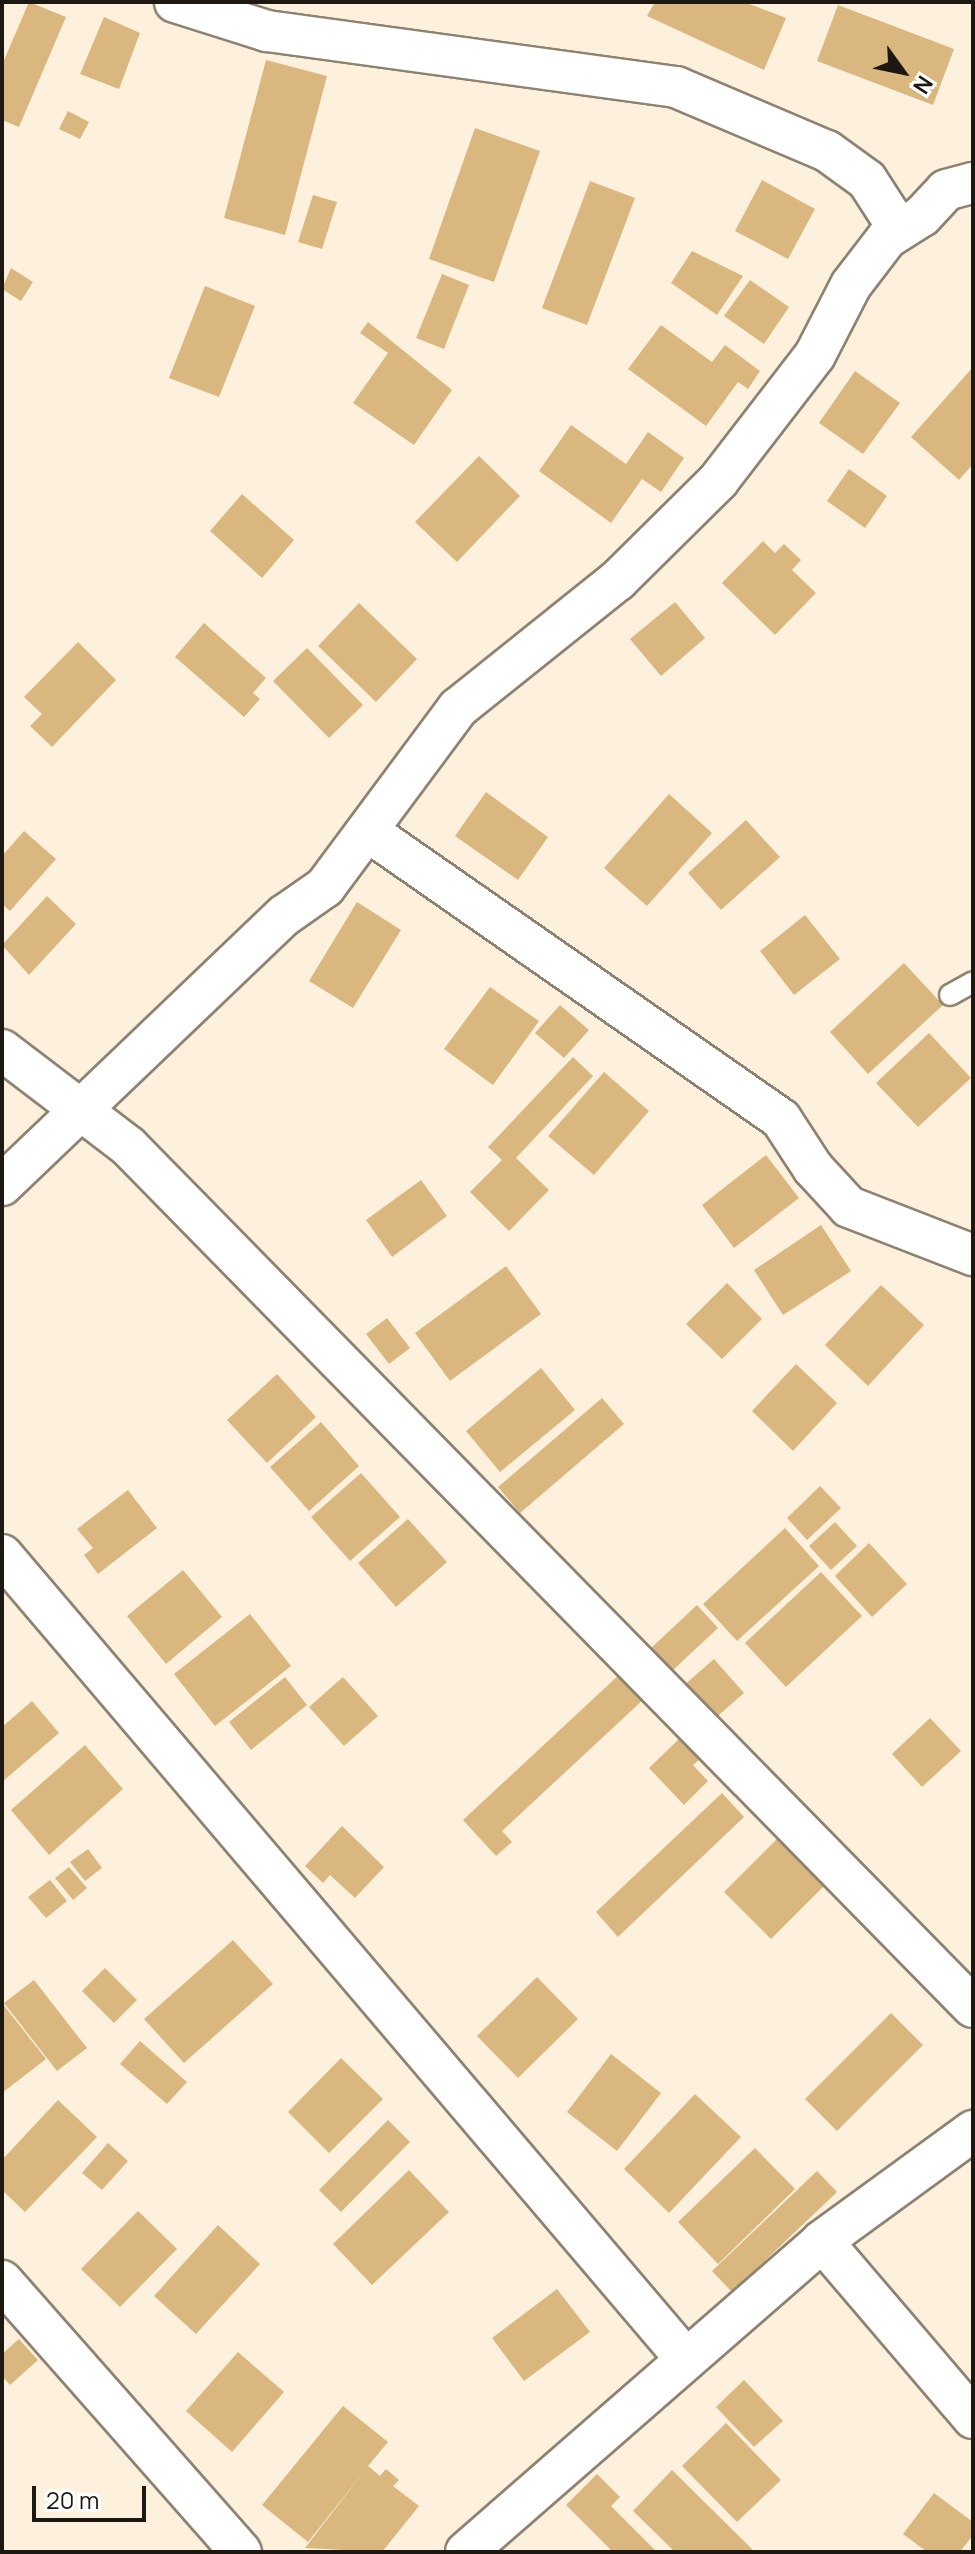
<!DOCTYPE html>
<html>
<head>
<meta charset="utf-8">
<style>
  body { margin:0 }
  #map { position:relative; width:975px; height:2554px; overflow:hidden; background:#fdf1dd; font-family:Manrope,sans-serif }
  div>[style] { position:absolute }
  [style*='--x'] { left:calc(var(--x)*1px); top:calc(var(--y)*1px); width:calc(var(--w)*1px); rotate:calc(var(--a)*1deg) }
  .building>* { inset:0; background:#dab77e }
  .roads { filter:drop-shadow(2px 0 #8e8371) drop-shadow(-2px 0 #8e8371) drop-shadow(0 2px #8e8371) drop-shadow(0 -2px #8e8371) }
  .service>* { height:20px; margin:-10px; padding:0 10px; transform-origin:10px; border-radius:10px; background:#fff }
  .minor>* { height:40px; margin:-20px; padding:0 20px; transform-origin:20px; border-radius:20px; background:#fff }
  span { translate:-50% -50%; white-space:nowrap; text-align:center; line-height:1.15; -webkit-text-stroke:6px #fff; paint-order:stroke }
  .frame { position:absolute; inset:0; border:4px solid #1d1912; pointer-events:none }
  .north { position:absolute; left:863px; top:32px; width:80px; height:80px; -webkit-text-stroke:6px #fff; paint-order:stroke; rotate:123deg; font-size:22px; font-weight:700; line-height:32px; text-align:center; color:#1d1912 }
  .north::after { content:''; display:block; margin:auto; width:28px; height:36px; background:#1d1912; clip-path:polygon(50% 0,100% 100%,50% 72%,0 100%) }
  .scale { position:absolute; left:32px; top:2486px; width:114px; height:36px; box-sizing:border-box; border:4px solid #1d1912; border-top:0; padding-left:10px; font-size:24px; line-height:28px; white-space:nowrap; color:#1d1912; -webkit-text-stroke:6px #fff; paint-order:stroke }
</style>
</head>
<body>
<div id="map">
  <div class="building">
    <i style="clip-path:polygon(29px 2px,66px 17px,19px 127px,2px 120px,2px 65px)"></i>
    <i style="clip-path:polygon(655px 2px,744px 2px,786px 18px,764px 70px,647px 16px)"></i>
    <i style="clip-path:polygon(838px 5px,954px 49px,933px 105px,817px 61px)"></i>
    <i style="clip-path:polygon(104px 17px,140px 33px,119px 89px,80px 74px)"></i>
    <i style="clip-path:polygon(266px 60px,327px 76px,285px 235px,224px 218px)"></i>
    <i style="clip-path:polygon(68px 111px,89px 122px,80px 139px,59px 129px)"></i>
    <i style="clip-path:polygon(475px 128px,540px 151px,494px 282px,429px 259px)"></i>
    <i style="clip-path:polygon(762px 180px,815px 209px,788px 259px,735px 231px)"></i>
    <i style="clip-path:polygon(590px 181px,635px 198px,587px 325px,542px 308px)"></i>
    <i style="clip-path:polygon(313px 195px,337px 202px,322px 249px,298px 242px)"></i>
    <i style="clip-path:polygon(692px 251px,743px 276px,717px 315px,671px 283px)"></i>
    <i style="clip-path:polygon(11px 268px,33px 282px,21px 301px,2px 289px)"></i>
    <i style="clip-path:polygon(442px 274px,469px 285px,444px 349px,416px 338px)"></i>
    <i style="clip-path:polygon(750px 280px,789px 307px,764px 344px,724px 316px)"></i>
    <i style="clip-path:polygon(205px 286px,255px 306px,219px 397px,169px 378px)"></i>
    <i style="clip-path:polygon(368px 322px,452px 390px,414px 445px,353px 403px,388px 353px,360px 333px)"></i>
    <i style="clip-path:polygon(661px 325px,712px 362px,725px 345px,760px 371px,748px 389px,738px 382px,706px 426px,628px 369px)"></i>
    <i style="clip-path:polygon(973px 367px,973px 464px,959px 480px,911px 437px)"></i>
    <i style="clip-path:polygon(855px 371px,900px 403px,863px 454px,819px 423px)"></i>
    <i style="clip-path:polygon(571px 425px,626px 464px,648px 432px,684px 458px,661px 492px,642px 479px,611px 523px,539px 471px)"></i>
    <i style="clip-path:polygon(479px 456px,520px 496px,457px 562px,415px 522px)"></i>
    <i style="clip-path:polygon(849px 469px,887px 496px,865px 528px,827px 501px)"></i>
    <i style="clip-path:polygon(242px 494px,294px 540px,262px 578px,210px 531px)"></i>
    <i style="clip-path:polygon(763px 541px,775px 553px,784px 544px,801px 560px,792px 570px,816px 593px,775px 635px,722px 583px)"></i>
    <i style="clip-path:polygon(675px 602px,705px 638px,661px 676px,630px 639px)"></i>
    <i style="clip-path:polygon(359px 603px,417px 659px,376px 702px,318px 646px)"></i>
    <i style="clip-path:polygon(204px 623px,266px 678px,253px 693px,260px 699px,244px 717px,175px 657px)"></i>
    <i style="clip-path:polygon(78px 642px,116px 680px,52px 747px,30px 726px,42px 714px,24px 697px)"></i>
    <i style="clip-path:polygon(307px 648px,363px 705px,329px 738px,273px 681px)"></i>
    <i style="clip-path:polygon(486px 792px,548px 837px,518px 880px,455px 836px)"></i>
    <i style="clip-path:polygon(669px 794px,712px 833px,647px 906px,604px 868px)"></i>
    <i style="clip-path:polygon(746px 820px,780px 857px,721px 910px,688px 873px)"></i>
    <i style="clip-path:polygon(24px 831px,56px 859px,10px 911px,2px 904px,2px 856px)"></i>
    <i style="clip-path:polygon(47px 896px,76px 924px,29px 975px,2px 945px)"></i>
    <i style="clip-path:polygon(357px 902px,401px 930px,353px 1008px,309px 981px)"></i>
    <i style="clip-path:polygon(805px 915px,840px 959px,794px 995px,760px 951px)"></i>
    <i style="clip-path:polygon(904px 963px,943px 1005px,868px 1074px,830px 1032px)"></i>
    <i style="clip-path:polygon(490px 987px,539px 1021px,493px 1085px,444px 1049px)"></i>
    <i style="clip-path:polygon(560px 1005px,589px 1030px,564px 1058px,535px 1033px)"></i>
    <i style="clip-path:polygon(929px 1033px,971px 1078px,918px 1127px,876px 1083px)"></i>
    <i style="clip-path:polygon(573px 1057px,593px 1076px,516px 1158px,549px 1190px,509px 1231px,470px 1192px,502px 1160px,488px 1147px)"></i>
    <i style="clip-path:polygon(604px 1072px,649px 1111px,594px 1175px,548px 1136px)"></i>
    <i style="clip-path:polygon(766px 1155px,799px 1198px,734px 1248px,702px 1205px)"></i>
    <i style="clip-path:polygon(421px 1180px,447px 1216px,392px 1257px,366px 1220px)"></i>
    <i style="clip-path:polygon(821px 1225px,851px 1271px,783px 1315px,754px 1270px)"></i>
    <i style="clip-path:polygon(506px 1266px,541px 1314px,450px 1381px,415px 1333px)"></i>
    <i style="clip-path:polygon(727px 1283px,762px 1319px,722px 1359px,686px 1324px)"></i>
    <i style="clip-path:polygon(881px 1285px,924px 1325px,868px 1386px,825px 1345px)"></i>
    <i style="clip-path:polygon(387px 1318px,410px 1348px,389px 1364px,366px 1334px)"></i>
    <i style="clip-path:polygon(796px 1364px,837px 1403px,793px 1451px,752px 1411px)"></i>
    <i style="clip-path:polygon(541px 1368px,575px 1410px,500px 1472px,466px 1431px)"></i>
    <i style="clip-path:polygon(277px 1374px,316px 1417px,267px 1463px,227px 1420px)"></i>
    <i style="clip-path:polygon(602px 1398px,624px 1424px,520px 1513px,498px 1487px)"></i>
    <i style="clip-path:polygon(321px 1422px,359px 1466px,309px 1511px,270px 1467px)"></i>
    <i style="clip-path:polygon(361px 1473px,400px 1517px,350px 1561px,311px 1517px)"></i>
    <i style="clip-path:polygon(820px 1486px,841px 1508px,807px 1540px,787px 1518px)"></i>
    <i style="clip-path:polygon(128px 1490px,157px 1528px,98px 1574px,84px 1555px,93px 1548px,77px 1529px)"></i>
    <i style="clip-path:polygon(408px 1519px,447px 1562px,396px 1607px,358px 1563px)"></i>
    <i style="clip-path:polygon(835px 1522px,857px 1546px,831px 1570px,809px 1546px)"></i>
    <i style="clip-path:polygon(785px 1528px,819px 1566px,737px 1641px,703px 1604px)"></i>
    <i style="clip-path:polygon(869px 1543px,907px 1584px,872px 1617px,835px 1576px)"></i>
    <i style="clip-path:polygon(183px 1570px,222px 1617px,166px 1664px,127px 1616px)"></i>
    <i style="clip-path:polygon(821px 1572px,862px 1616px,786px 1687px,745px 1643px)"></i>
    <i style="clip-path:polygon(697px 1605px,718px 1628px,671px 1672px,650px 1649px)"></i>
    <i style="clip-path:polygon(250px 1614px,291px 1666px,215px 1726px,174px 1674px)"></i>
    <i style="clip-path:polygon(714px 1659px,744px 1693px,712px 1721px,682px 1687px)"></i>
    <i style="clip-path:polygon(621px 1673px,645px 1698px,502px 1831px,512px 1842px,496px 1856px,463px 1820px)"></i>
    <i style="clip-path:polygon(285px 1677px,307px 1705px,251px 1750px,229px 1722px)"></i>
    <i style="clip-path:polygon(343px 1677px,378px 1716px,344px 1746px,309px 1707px)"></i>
    <i style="clip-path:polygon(32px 1701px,59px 1733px,2px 1782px,2px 1727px)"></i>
    <i style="clip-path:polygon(930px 1718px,961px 1751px,922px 1787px,892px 1754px)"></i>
    <i style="clip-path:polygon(680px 1738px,700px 1759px,693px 1765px,708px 1781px,684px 1805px,649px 1768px)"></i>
    <i style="clip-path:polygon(85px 1745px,123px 1789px,49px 1855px,11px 1810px)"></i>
    <i style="clip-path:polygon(722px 1793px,744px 1817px,618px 1937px,596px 1912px)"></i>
    <i style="clip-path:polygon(342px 1826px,384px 1867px,355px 1898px,330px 1875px,323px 1883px,305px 1866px)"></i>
    <i style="clip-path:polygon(777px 1839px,824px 1886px,771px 1939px,724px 1892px)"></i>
    <i style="clip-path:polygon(88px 1849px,102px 1868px,85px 1881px,70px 1862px)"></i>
    <i style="clip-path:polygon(69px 1867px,87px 1888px,73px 1900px,55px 1878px)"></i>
    <i style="clip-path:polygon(50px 1880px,67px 1901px,46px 1918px,28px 1897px)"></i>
    <i style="clip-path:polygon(233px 1940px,273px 1984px,184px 2063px,144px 2019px)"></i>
    <i style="clip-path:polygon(105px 1968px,137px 2000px,114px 2023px,82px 1991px)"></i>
    <i style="clip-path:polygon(537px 1977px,578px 2019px,518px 2078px,477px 2036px)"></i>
    <i style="clip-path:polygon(34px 1980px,87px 2048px,57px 2071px,4px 2003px)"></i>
    <i style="clip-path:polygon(2px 2003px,46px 2059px,2px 2093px)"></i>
    <i style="clip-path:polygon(891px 2013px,923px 2045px,837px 2131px,805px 2099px)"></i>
    <i style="clip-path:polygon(140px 2041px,187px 2082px,167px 2104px,120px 2064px)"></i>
    <i style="clip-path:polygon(611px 2054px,661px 2093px,617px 2151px,567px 2112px)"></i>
    <i style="clip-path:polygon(341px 2058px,383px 2099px,329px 2153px,288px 2112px)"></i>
    <i style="clip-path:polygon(695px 2094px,741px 2137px,669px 2213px,624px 2169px)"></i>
    <i style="clip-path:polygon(58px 2100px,97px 2137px,25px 2212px,2px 2190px,2px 2160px)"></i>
    <i style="clip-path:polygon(388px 2120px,410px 2142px,341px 2212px,319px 2190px)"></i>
    <i style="clip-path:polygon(108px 2143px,128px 2161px,102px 2190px,82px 2173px)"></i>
    <i style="clip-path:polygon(755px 2148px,795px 2189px,718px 2264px,678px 2222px)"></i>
    <i style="clip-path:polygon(409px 2170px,449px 2212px,372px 2285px,333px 2244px)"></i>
    <i style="clip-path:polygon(817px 2171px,837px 2192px,732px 2292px,712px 2271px)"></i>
    <i style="clip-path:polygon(138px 2211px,177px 2249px,120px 2307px,81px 2269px)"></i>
    <i style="clip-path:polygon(218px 2225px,260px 2264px,196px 2334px,154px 2296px)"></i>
    <i style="clip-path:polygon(557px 2289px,590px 2332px,524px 2381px,492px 2338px)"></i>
    <i style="clip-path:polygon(19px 2339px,38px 2360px,10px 2385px,2px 2376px,2px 2354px)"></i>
    <i style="clip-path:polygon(238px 2352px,284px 2392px,232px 2452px,186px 2411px)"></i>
    <i style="clip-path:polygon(744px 2380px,783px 2421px,754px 2447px,716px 2407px)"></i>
    <i style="clip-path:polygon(343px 2406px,388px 2442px,368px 2466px,380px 2476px,386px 2469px,399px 2480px,393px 2486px,419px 2506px,382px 2552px,305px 2548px,365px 2470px,308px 2542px,262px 2505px)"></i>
    <i style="clip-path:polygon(726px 2423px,781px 2480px,737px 2522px,682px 2466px)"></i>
    <i style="clip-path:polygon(672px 2470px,755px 2552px,675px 2552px,633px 2511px)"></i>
    <i style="clip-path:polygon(597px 2474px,620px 2497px,611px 2506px,657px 2552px,613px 2552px,566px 2505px)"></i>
    <i style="clip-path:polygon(934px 2493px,973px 2522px,973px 2535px,960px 2552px,927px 2552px,903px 2534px)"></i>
  </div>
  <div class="roads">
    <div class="service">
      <i style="--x:950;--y:995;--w:26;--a:-29"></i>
    </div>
    <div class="minor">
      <i style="--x:175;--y:2;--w:96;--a:17.5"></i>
      <i style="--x:267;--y:31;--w:413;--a:7.8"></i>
      <i style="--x:676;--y:87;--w:164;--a:23"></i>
      <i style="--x:827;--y:151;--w:49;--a:35.9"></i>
      <i style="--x:867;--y:180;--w:57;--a:57.1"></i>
      <i style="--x:369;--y:832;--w:502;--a:34.86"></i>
      <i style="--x:781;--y:1119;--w:59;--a:56.9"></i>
      <i style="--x:813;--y:1168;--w:53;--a:47.3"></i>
      <i style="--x:849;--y:1207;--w:133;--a:21.2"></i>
      <i style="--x:2;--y:1050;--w:158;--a:37.3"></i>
      <i style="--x:128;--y:1146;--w:1206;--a:45.54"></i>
      <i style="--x:2;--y:1185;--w:391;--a:-43.7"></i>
      <i style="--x:285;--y:915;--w:49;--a:-35"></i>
      <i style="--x:325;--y:887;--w:223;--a:-53.4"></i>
      <i style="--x:458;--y:708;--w:205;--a:-38.7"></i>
      <i style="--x:618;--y:580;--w:141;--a:-44.7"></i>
      <i style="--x:718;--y:481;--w:159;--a:-52.4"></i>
      <i style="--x:815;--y:355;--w:79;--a:-62.8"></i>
      <i style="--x:851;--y:285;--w:59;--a:-52.5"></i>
      <i style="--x:887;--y:238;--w:41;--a:-32.2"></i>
      <i style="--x:922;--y:216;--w:35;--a:-47"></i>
      <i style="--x:946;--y:190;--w:28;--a:-15"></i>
      <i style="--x:2;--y:1555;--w:1053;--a:49.62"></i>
      <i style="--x:822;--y:2241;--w:233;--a:49.5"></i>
      <i style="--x:2;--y:2281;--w:361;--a:48.6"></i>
      <i style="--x:466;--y:2552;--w:473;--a:-41.1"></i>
      <i style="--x:822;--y:2241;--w:187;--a:-36.1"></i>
    </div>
  </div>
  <div class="frame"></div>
  <div class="north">N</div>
  <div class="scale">20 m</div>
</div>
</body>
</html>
